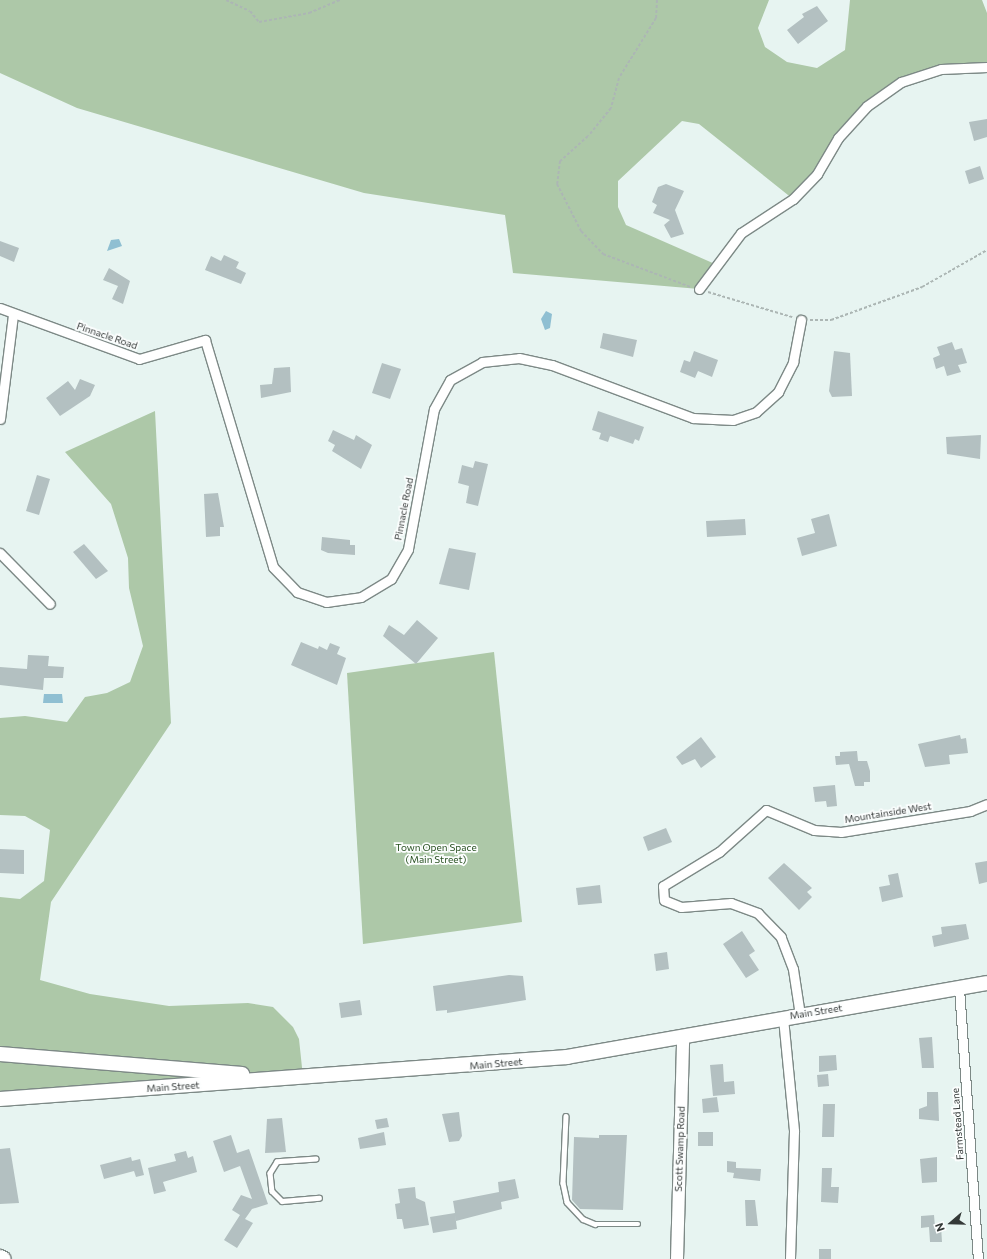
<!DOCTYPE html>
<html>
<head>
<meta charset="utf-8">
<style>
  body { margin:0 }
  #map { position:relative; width:987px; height:1259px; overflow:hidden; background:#e7f4f1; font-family:Commissioner,sans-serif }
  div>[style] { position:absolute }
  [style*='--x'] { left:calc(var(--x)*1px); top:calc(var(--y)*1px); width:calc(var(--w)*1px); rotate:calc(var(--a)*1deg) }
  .green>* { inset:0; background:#adc8a8 }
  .water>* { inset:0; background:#8fbfd2 }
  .building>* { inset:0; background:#b3c0c1 }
  .path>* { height:2px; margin-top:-1px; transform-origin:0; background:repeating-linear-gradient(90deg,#acb6b4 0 3px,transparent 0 5px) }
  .roads { filter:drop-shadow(1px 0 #7d8986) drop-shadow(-1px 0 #7d8986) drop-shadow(0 1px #7d8986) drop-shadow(0 -1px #7d8986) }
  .service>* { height:4.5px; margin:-2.25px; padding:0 2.25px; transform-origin:2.25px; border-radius:2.25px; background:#fff }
  .minor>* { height:9px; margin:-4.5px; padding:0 4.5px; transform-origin:4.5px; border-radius:4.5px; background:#fff }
  .secondary>* { height:12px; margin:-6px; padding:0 6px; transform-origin:6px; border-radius:6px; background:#fff }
  .trunk>* { height:14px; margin:-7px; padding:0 7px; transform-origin:7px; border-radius:7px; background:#fff }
  span { translate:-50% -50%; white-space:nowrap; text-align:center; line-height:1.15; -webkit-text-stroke:3.5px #fcfefe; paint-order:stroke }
  .street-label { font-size:10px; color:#343938 }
  .park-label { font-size:10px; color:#295122 }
  .north { position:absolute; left:931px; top:1203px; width:40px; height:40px; -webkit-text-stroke:3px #fcfefe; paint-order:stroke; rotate:250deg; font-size:11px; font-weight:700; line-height:16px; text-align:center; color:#343938 }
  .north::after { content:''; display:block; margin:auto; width:14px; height:18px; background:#343938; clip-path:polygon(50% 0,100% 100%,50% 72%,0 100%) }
</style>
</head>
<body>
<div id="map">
  <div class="green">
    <i style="clip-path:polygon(0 0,769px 0,758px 28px,765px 47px,787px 62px,817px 68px,845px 50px,850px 0,982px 0,987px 13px,987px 64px,941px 69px,901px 82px,867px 106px,793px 199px,699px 124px,682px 121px,618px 181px,618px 207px,626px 225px,715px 264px,699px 289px,513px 273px,505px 215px,364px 193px,77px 108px,0 73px)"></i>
    <i style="clip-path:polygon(155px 411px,171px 723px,51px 902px,40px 980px,90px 994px,169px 1006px,248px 1003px,273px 1007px,293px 1027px,299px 1039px,303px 1077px,0 1099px,0 897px,20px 899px,44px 881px,50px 830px,25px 816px,0 815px,0 718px,25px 716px,67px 722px,85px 697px,107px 693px,130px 682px,143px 646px,129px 588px,128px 558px,111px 504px,65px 452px)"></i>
    <i style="clip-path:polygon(494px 652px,522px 922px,363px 944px,347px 673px)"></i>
  </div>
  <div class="water">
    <i style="clip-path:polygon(119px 239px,122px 246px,107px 251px,111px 240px)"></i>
    <i style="clip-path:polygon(546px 311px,552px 314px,550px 328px,545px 330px,541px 319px)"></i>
    <i style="clip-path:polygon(44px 694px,62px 694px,63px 703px,43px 703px)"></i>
  </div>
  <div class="building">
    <i style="clip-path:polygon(817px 6px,828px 21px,798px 44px,787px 30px,804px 17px,802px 14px)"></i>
    <i style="clip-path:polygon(987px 119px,987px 137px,974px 141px,969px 122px)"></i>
    <i style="clip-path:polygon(980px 166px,984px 179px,969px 184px,965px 171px)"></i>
    <i style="clip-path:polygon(666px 184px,684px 191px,675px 210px,684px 234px,671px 238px,664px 225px,670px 220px,653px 213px,657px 205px,652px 202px,658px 187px)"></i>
    <i style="clip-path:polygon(0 241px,19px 248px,14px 262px,0 256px)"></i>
    <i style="clip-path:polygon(224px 255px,239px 262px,236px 268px,246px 273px,241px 284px,205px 270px,211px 256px,221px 261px)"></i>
    <i style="clip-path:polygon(109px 268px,130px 281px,123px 304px,112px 299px,118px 286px,103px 280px)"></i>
    <i style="clip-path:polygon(603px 333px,637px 340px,633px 357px,600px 348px)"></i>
    <i style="clip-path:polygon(952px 342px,955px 350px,962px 348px,967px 363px,958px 365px,961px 372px,947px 376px,944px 366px,936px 369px,933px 358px,940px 355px,937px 347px)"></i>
    <i style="clip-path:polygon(694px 351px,718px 360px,712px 377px,698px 371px,695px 378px,680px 372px,684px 360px,690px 362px)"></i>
    <i style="clip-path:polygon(834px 351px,850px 353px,852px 396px,832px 397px,829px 391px)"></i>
    <i style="clip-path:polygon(382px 363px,401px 369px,390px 399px,372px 393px)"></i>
    <i style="clip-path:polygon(290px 367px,291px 392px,261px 398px,260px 385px,272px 384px,274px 368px)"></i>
    <i style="clip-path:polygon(80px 379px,95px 385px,90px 396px,60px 416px,46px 398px,68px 381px,75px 390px)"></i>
    <i style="clip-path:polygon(598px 411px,644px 427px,639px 441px,635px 439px,633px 444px,610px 436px,608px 442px,599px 439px,601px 433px,592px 430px)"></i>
    <i style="clip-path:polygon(333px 430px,354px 440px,356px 435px,372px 445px,361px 469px,332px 451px,335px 445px,328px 441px)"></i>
    <i style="clip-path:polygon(981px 435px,980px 459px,947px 454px,946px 437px)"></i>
    <i style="clip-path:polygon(475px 461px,488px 464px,478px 506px,466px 503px,469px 486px,458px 483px,462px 465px,473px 468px)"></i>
    <i style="clip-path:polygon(37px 475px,50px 479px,39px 515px,26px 511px)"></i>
    <i style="clip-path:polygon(218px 493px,224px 527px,220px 527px,220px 536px,206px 537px,204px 494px)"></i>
    <i style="clip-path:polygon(829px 514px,837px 546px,802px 556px,797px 538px,815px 533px,811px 519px)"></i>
    <i style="clip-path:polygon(745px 519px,746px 535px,707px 537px,706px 521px)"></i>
    <i style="clip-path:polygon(322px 537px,350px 540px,350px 545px,355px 545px,355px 555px,328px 553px,321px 550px)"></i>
    <i style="clip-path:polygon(84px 544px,108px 571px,96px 579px,73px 552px)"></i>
    <i style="clip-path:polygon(449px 548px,476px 553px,469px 590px,439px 584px)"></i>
    <i style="clip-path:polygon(417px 620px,438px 638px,416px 664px,383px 636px,389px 625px,404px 635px)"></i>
    <i style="clip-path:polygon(301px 642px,318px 649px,319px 646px,327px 650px,330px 643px,340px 647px,337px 654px,346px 658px,337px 685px,291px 665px)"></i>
    <i style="clip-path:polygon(28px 655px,49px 656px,48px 666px,64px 667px,63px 678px,44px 678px,43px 690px,0 685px,0 667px,27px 669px)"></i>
    <i style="clip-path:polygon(960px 735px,961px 739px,966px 738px,968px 753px,949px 755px,950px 764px,925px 767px,918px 744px)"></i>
    <i style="clip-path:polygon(701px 737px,716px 757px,701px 768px,695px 759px,682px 765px,676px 757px)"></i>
    <i style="clip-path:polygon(857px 751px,858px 761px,867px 761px,870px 771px,870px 782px,864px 782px,864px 786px,855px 786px,849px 764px,836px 765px,835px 756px,840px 756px,840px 752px)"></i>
    <i style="clip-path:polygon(835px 785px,837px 806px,827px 807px,826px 801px,815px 802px,813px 787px)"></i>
    <i style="clip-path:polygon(666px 828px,672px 842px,648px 851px,643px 837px)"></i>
    <i style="clip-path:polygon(0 849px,24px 850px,24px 874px,0 873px)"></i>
    <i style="clip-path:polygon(987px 861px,987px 882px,979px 884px,975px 863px)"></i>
    <i style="clip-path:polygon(784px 863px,812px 888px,807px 892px,812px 897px,799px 910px,768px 878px)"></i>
    <i style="clip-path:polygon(898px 873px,903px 897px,882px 902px,879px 887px,890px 885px,888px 875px)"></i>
    <i style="clip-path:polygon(600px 885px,602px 903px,578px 905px,576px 888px)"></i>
    <i style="clip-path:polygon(966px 924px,969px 939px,934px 947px,932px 936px,942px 934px,941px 927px)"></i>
    <i style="clip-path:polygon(742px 931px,755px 951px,749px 955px,759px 970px,746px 978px,723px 944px)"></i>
    <i style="clip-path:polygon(667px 952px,669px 969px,656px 971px,654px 954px)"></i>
    <i style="clip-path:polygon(509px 975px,523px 976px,526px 1000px,447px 1013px,447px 1010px,436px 1011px,433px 986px)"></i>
    <i style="clip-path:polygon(360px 1000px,362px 1015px,341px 1018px,339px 1003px)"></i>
    <i style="clip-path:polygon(932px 1037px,934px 1068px,922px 1068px,919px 1038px)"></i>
    <i style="clip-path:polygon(836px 1055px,837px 1070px,819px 1072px,819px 1056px)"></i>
    <i style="clip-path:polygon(723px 1064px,724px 1082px,734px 1081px,735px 1094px,713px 1096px,710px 1065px)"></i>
    <i style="clip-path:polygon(828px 1074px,829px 1086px,818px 1087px,817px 1075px)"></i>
    <i style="clip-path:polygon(927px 1092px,938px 1092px,939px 1121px,919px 1119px,919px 1109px,927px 1106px)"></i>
    <i style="clip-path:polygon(717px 1097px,719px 1112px,703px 1113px,702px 1099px)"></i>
    <i style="clip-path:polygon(823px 1104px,835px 1104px,834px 1137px,822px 1137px)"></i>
    <i style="clip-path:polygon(459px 1112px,462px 1136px,459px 1141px,449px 1142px,442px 1114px)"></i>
    <i style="clip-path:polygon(282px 1118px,286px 1152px,265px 1153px,267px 1119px)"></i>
    <i style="clip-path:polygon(387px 1118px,389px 1127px,377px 1129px,375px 1120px)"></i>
    <i style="clip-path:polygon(384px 1132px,386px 1145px,360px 1149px,358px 1138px)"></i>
    <i style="clip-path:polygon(698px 1132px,713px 1132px,713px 1146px,698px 1146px)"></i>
    <i style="clip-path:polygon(231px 1135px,237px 1153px,249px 1149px,268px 1204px,252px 1209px,245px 1219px,253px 1223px,237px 1248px,224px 1240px,240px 1215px,232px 1210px,241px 1195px,252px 1199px,240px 1166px,224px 1172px,213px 1141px)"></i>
    <i style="clip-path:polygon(599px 1135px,627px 1135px,623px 1210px,580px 1209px,572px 1200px,574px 1137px,599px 1138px)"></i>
    <i style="clip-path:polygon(10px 1148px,19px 1203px,0 1204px,0 1149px)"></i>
    <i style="clip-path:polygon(186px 1151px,188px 1158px,193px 1156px,197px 1172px,163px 1182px,166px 1191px,154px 1194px,148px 1168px,176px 1161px,174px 1154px)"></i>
    <i style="clip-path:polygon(131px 1157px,132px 1161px,140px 1159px,144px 1175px,136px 1177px,134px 1171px,104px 1179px,100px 1165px)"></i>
    <i style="clip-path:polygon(937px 1157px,937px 1182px,922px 1183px,920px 1159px)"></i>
    <i style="clip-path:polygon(727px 1161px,736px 1162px,736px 1168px,761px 1169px,760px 1181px,733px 1178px,734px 1173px,727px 1172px)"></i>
    <i style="clip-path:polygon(822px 1168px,832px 1168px,831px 1187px,839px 1187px,838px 1203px,821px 1202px)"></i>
    <i style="clip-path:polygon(515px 1179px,519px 1198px,501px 1202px,502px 1209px,456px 1221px,455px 1214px,457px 1229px,433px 1233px,430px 1217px,455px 1213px,453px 1201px,499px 1192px,498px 1182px)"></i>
    <i style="clip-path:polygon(415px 1187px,416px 1198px,425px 1202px,429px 1225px,404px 1229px,402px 1219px,397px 1219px,395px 1204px,400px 1203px,398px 1189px)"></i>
    <i style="clip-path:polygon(745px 1200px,755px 1200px,758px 1226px,746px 1226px)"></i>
    <i style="clip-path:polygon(934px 1215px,935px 1227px,941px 1226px,942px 1242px,930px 1242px,929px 1227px,921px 1228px,921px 1216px)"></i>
    <i style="clip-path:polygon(819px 1249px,831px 1249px,831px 1259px,819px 1259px)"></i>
  </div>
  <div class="path">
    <i style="--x:226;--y:0;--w:26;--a:25"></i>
    <i style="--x:250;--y:11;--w:14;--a:51"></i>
    <i style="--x:259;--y:22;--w:51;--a:-10.2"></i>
    <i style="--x:309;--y:13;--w:34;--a:-23"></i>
    <i style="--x:657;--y:0;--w:18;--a:93"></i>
    <i style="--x:656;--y:18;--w:70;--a:121.7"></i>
    <i style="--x:619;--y:78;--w:31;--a:105"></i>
    <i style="--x:611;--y:108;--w:36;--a:129"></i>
    <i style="--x:588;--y:136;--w:38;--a:138"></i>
    <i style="--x:560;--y:161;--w:23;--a:97"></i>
    <i style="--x:557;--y:184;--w:53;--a:62.9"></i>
    <i style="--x:581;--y:231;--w:32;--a:46"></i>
    <i style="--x:603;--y:254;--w:94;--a:20.6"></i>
    <i style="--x:708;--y:292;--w:88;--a:16.6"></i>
    <i style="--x:810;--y:320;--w:21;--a:0"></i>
    <i style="--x:831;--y:320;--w:97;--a:-19.9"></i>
    <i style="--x:922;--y:287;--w:75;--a:-29.6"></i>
  </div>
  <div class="roads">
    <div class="service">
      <i style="--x:566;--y:1116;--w:67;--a:92.6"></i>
      <i style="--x:563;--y:1183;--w:19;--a:78"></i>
      <i style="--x:567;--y:1202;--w:23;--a:47"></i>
      <i style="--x:583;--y:1219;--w:13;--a:23"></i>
      <i style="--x:595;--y:1224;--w:43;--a:0"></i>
      <i style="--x:316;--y:1159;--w:39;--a:176"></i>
      <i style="--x:277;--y:1162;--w:13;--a:122"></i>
      <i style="--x:270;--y:1173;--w:18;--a:84"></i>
      <i style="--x:272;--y:1191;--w:14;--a:45"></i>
      <i style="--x:282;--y:1201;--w:37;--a:-5"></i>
    </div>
    <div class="minor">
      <i style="--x:699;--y:289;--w:70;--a:-53.1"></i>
      <i style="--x:741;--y:233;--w:62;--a:-33.2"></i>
      <i style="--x:793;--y:199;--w:35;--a:-46"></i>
      <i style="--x:817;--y:174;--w:42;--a:-59.7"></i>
      <i style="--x:838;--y:138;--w:43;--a:-47.8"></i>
      <i style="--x:867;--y:106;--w:42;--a:-35.2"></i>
      <i style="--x:901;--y:82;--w:42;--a:-18"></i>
      <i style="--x:941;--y:69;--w:46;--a:-2.5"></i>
      <i style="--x:0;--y:308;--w:148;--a:20.1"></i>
      <i style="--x:139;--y:359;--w:69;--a:-16.1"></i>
      <i style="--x:205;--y:340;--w:237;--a:73.3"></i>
      <i style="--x:273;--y:567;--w:35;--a:46"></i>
      <i style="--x:297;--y:592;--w:31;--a:19"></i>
      <i style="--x:326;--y:602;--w:35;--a:-8"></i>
      <i style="--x:361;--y:597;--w:35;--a:-31"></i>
      <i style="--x:391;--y:579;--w:34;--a:-60"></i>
      <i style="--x:408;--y:549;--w:142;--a:-79.5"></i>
      <i style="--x:434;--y:409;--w:33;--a:-61"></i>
      <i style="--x:450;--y:380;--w:37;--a:-29"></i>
      <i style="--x:482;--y:362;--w:37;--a:-6"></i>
      <i style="--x:519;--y:358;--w:34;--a:12"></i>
      <i style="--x:552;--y:365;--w:151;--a:20.6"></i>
      <i style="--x:693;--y:418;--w:40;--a:2.9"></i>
      <i style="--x:733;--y:420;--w:24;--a:-19"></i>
      <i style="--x:756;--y:412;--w:30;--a:-42"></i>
      <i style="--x:778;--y:392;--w:34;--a:-63"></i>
      <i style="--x:793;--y:362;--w:43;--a:-79.2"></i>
      <i style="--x:0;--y:419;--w:106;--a:-82.9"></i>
      <i style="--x:0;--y:553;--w:71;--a:45.6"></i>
      <i style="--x:959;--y:988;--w:272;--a:86"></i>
      <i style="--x:800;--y:1015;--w:47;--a:-98.7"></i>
      <i style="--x:793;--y:969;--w:34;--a:-111"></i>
      <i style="--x:781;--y:937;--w:33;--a:-134"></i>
      <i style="--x:758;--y:913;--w:29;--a:-160"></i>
      <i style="--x:731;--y:903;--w:50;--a:175.4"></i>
      <i style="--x:681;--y:907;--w:18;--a:-158"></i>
      <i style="--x:664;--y:900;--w:14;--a:-94"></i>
      <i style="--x:663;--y:886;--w:66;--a:-31.3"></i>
      <i style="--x:719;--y:852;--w:63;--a:-41.8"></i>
      <i style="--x:766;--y:810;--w:52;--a:22.6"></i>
      <i style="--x:814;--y:830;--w:27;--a:4"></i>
      <i style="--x:841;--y:832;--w:131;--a:-9.2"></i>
      <i style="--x:970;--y:811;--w:18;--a:-22"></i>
      <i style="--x:783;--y:1018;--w:114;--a:84.4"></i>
      <i style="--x:794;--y:1131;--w:128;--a:91.8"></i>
    </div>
    <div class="secondary">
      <i style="--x:677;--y:1259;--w:219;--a:-88.4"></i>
    </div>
    <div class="trunk">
      <i style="--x:0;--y:1054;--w:243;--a:4.7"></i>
      <i style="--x:0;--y:1099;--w:569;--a:-4.24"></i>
      <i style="--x:567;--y:1057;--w:426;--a:-10"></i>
      <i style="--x:0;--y:1257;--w:4;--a:27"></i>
    </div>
  </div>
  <div class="street-label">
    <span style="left:107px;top:336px;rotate:19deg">Pinnacle Road</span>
    <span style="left:404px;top:509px;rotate:-79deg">Pinnacle Road</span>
    <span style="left:888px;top:813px;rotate:-9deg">Mountainside West</span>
    <span style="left:816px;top:1012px;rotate:-9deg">Main Street</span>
    <span style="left:496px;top:1064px;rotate:-5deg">Main Street</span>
    <span style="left:173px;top:1087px;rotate:-4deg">Main Street</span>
    <span style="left:958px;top:1124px;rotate:-94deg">Farmstead Lane</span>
    <span style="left:680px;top:1149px;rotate:-88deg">Scott Swamp Road</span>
  </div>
  <div class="park-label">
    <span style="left:436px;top:853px">Town Open Space<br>(Main Street)</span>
  </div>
  <div class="north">N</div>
</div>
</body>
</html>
